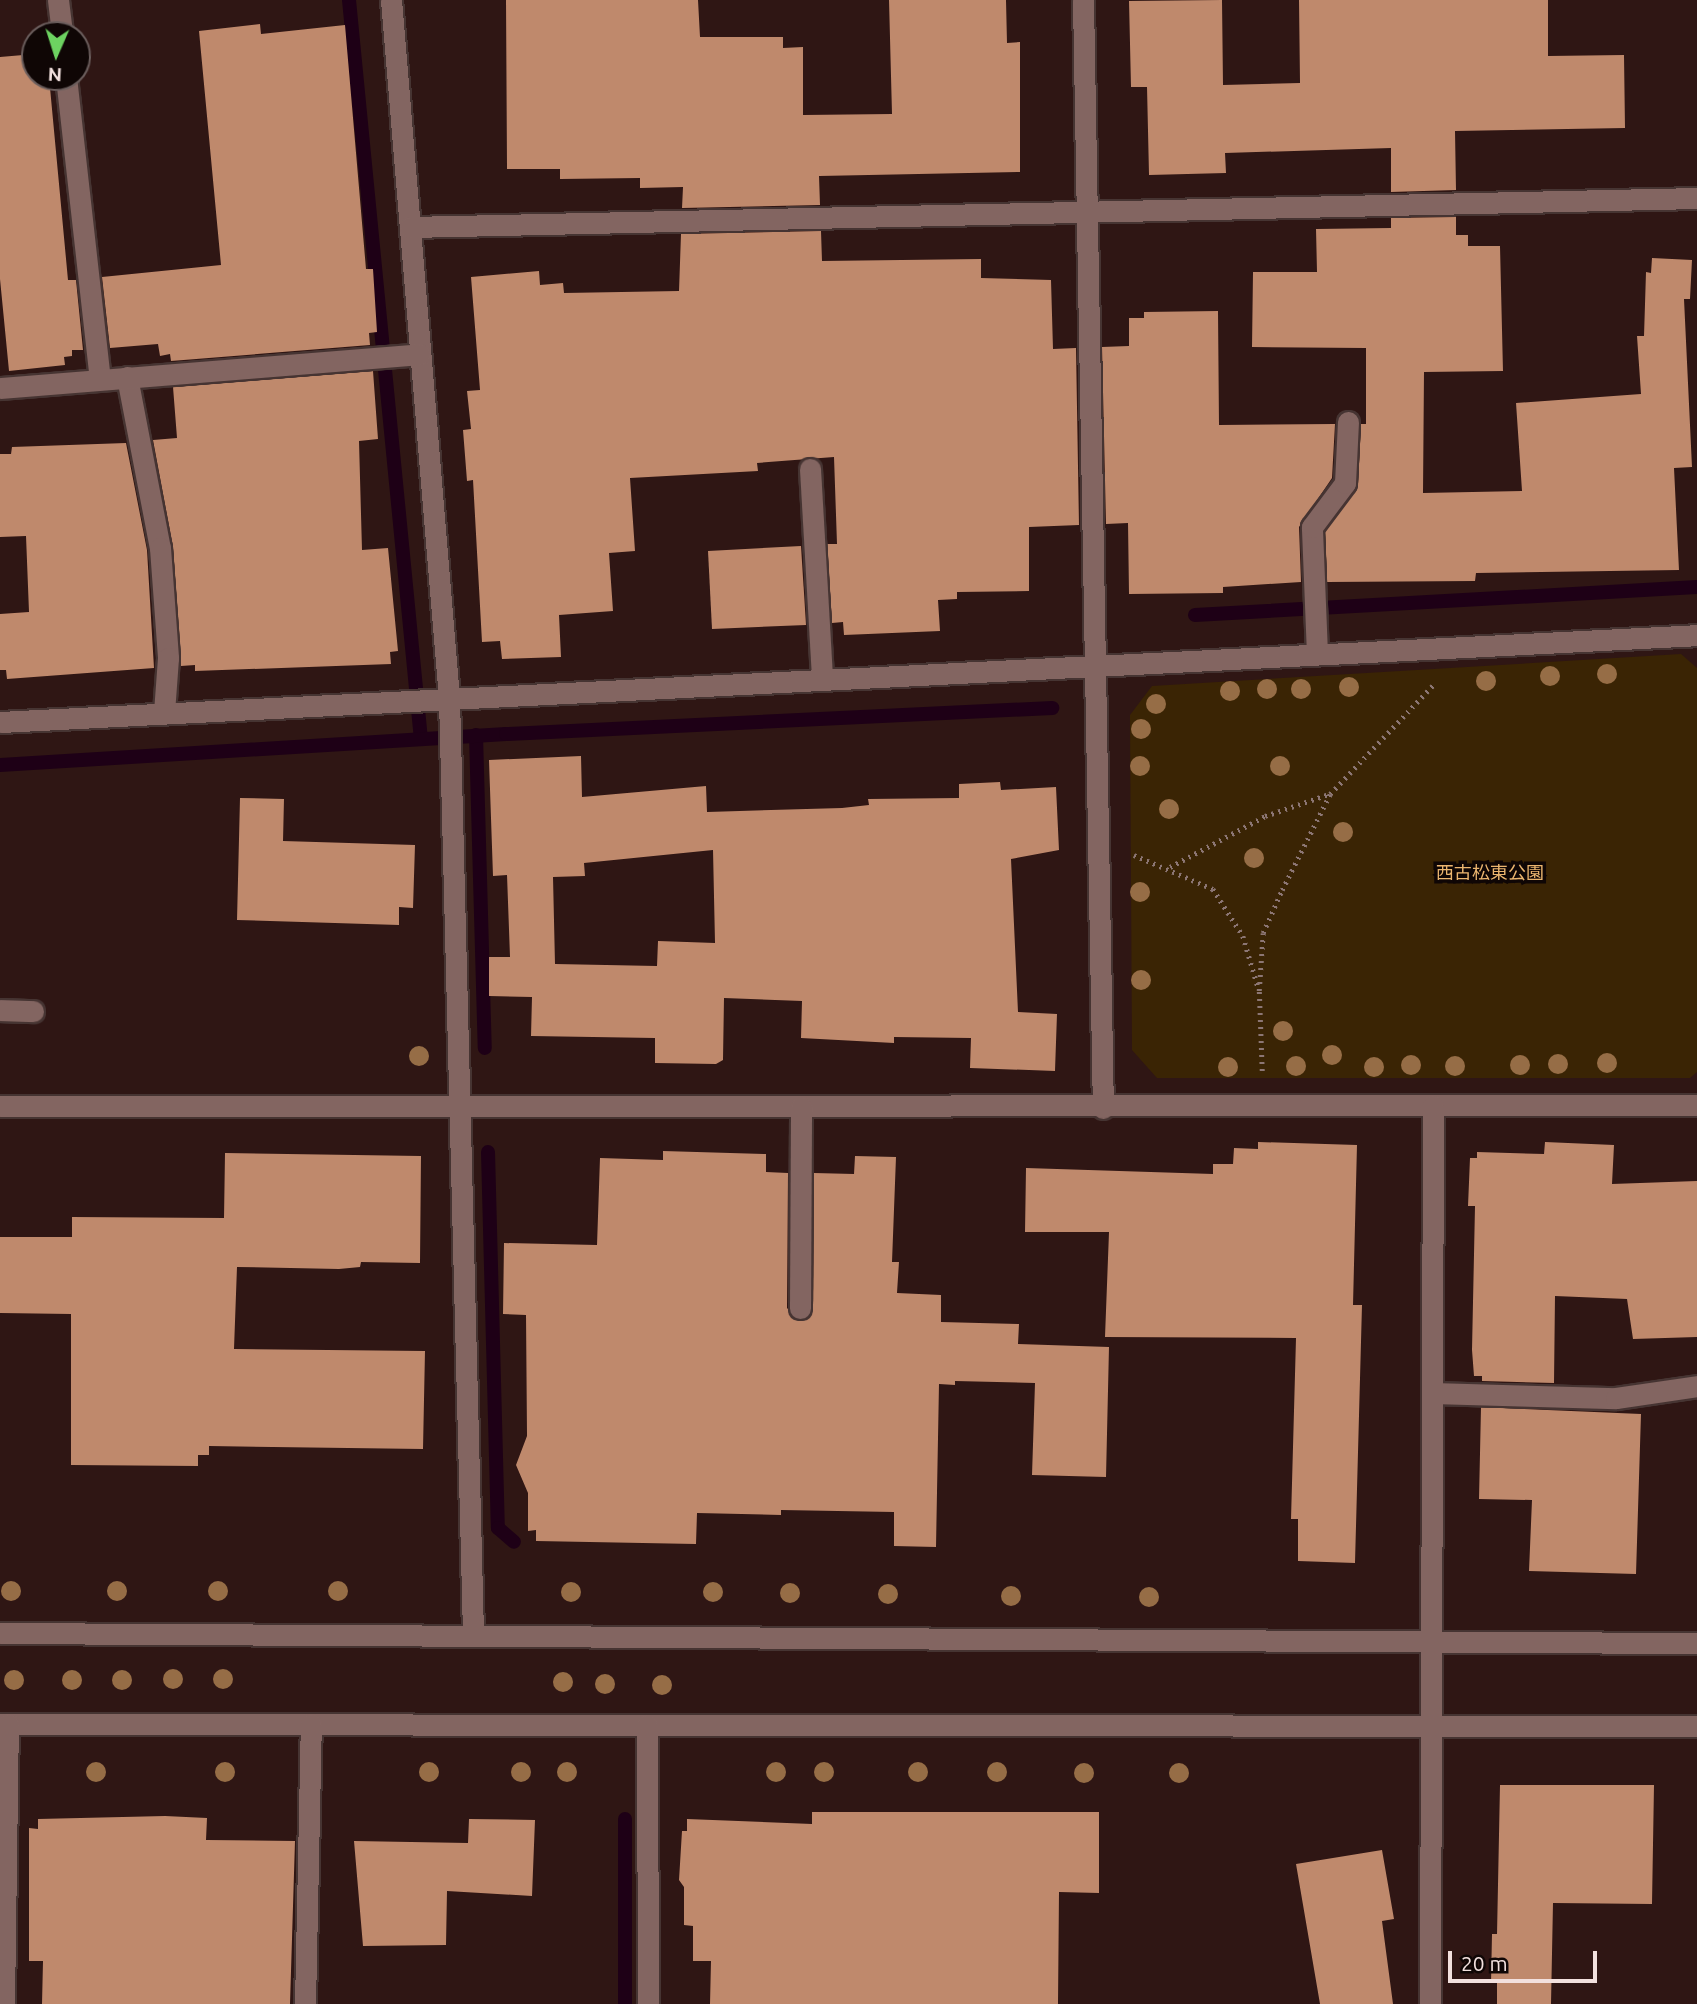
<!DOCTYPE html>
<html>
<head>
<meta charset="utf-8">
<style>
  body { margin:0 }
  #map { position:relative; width:1697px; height:2004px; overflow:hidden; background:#2f1614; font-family:Ubuntu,"Noto Sans JP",sans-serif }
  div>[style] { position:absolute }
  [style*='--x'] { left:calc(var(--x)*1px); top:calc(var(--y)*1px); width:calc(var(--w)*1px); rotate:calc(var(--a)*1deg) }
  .green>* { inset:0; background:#3a2404 }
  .stream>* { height:14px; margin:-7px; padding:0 7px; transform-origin:7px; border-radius:7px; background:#1e0016 }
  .building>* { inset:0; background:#bf896c }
  .path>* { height:4.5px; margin-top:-2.25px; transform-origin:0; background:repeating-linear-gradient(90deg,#8c7674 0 2px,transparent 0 7px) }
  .roads { filter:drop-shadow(2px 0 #463432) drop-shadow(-2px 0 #463432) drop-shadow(0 2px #463432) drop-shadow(0 -2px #463432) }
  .minor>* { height:21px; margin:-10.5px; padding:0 10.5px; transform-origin:10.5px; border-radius:10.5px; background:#836561 }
  .trees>* { width:20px; height:20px; margin:-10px; border-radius:50%; background:#966d46 }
  span { translate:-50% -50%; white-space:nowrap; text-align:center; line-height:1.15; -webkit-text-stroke:7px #0f0605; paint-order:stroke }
  .park-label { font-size:18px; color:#ebb56f }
  .north { position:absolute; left:21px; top:21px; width:70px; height:70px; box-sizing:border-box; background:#0f0605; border:2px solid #6a5d5c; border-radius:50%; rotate:183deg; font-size:19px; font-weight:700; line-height:28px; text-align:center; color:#f2e0de }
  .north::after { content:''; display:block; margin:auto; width:24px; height:32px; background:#6dd361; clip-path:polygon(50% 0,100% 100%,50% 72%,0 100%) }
  .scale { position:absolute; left:1448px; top:1951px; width:149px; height:32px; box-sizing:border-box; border:4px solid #f2e0de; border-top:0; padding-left:9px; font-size:21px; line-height:24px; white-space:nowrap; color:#f2e0de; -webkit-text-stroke:5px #0f0605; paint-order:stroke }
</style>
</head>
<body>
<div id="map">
  <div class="green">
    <i style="clip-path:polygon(1681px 654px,1697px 668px,1697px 1072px,1690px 1078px,1157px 1078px,1132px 1050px,1130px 715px,1152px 686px)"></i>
  </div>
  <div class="stream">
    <i style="--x:349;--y:0;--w:742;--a:84.44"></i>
    <i style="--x:1195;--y:615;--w:503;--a:-3.19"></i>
    <i style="--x:476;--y:735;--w:313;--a:88.4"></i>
    <i style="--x:0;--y:765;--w:507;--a:-3.51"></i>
    <i style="--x:506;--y:734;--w:547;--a:-2.73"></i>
    <i style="--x:488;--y:1152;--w:376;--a:88.5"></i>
    <i style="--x:498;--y:1528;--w:21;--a:41"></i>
    <i style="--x:625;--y:1819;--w:185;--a:90"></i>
  </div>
  <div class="building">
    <i style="clip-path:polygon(506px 0,698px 0,700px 37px,783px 37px,783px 48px,803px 47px,803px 115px,892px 114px,889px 0,1006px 0,1007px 43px,1020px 42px,1020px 172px,819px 176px,820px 205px,682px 208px,683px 187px,640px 188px,640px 178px,560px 179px,560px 169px,507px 169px)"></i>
    <i style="clip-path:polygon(1222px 0,1223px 85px,1300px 83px,1299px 0,1548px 0,1548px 56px,1624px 55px,1625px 128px,1455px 131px,1456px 190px,1391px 192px,1391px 148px,1225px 153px,1226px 173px,1149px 175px,1147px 87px,1131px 87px,1129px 1px)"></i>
    <i style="clip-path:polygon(260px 24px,261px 34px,345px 25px,366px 269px,373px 269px,377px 332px,369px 333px,370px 345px,171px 361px,170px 354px,160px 356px,158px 344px,110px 348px,102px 277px,221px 265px,199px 31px)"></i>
    <i style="clip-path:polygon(35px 54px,35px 77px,49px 77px,68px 280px,76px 280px,83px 350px,72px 350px,72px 356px,64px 357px,65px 365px,9px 371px,0 279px,0 57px)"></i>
    <i style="clip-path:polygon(1456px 217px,1456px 235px,1468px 235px,1468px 246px,1500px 246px,1503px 371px,1424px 372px,1423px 493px,1522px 491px,1516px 403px,1641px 394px,1637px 336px,1644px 336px,1646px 272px,1651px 273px,1652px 258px,1692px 260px,1690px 299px,1684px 299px,1692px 467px,1674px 468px,1679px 570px,1476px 573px,1475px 581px,1327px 582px,1325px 531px,1358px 484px,1361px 424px,1366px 424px,1366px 348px,1252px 347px,1253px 272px,1317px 272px,1316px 229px,1391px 228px,1391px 218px)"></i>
    <i style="clip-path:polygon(821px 231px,822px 261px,981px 259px,981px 278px,1051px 280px,1053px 349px,1076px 348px,1079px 525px,1029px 527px,1029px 591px,957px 592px,957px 599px,938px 600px,940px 631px,844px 635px,843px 622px,832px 623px,827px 544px,837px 544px,834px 457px,757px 463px,758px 471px,630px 478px,635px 551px,609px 553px,613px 611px,559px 615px,561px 657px,502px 659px,500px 641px,482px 642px,473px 480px,467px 481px,463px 430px,471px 429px,467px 391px,480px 390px,471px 277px,539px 271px,540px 285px,563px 283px,564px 293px,679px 291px,681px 234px)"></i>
    <i style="clip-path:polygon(1218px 311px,1219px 425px,1335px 424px,1332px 478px,1299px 527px,1301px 582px,1223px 587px,1223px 593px,1129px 594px,1128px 523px,1106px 524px,1102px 347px,1129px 346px,1129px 318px,1144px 318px,1144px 312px)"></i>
    <i style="clip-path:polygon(373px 371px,378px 439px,359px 441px,362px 550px,388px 548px,398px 651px,390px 652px,391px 664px,195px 671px,195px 665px,181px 666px,173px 547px,153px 440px,177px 438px,173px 387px)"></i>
    <i style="clip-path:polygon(126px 443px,147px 550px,154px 668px,7px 679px,6px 670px,0 670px,0 614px,29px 612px,26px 536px,0 537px,0 454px,11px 454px,12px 447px)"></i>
    <i style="clip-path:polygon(801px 546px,806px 625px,712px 629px,708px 551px)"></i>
    <i style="clip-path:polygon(evenodd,581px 756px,582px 797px,706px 786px,707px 812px,842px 808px,869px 805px,868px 799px,959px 798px,959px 784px,1000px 782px,1001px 790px,1056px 787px,1059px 850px,1011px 859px,1018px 1012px,1057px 1014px,1055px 1071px,970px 1068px,971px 1038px,894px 1037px,894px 1043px,801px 1038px,802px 1001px,724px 998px,723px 1060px,716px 1064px,655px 1063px,655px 1038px,531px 1036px,532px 997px,489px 996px,489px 957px,510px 957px,507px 875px,493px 876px,489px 760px,581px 756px,713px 850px,715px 943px,658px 941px,657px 966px,555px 964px,553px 877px,585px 876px,584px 863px,713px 850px)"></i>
    <i style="clip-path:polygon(240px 798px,284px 799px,283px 841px,415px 845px,413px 908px,399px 907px,399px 925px,237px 920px)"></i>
    <i style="clip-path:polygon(1258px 1142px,1357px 1145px,1353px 1305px,1362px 1305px,1355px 1563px,1298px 1561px,1298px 1519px,1291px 1519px,1296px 1338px,1105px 1337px,1109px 1232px,1025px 1232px,1026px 1168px,1213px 1174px,1213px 1164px,1233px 1164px,1234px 1148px,1258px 1149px)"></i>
    <i style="clip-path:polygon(1545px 1142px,1614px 1145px,1612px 1184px,1697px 1181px,1697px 1337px,1633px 1339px,1627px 1299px,1555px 1296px,1554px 1383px,1482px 1381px,1482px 1376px,1474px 1376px,1472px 1350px,1475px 1206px,1468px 1206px,1470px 1158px,1477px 1158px,1477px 1152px,1544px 1154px)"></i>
    <i style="clip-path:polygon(663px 1151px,766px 1154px,766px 1172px,788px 1173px,787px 1308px,799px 1321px,807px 1319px,813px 1308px,814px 1173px,854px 1174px,855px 1156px,896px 1157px,892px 1262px,899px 1262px,897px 1293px,941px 1295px,941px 1322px,1019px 1324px,1018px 1344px,1109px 1347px,1106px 1477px,1032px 1475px,1035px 1383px,955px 1381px,955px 1385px,939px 1384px,936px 1547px,894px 1546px,894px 1512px,781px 1510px,781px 1515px,697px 1513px,696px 1544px,536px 1541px,536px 1530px,528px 1531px,528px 1493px,516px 1465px,527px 1436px,526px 1315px,503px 1314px,504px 1243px,597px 1245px,600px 1158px,663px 1160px)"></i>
    <i style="clip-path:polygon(225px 1153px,421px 1156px,420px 1263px,361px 1262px,360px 1267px,339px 1269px,237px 1267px,234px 1349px,425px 1351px,423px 1449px,209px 1446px,209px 1455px,198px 1455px,198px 1466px,71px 1465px,71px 1314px,0 1313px,0 1237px,72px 1237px,72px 1217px,224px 1218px)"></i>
    <i style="clip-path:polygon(1481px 1407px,1641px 1414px,1636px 1574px,1529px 1571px,1532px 1500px,1479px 1499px)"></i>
    <i style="clip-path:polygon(1500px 1785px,1654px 1785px,1652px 1904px,1553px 1903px,1551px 2004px,1497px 2004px,1497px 1983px,1491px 1983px,1492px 1934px,1497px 1934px)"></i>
    <i style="clip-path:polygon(812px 1812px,1099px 1812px,1099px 1893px,1059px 1892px,1058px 2004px,710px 2004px,711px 1961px,693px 1961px,693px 1926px,684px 1925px,684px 1887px,679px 1880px,682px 1831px,687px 1831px,687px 1819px,812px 1824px)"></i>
    <i style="clip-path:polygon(165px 1816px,207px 1818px,206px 1840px,295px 1841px,290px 2004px,42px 2004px,43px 1961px,29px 1961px,29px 1828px,38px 1829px,38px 1819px)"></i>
    <i style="clip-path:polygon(469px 1819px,535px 1820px,532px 1896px,447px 1891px,446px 1945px,363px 1946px,354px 1841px,468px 1843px)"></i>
    <i style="clip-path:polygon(1382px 1850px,1394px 1919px,1382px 1921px,1393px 2004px,1320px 2004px,1296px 1864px)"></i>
  </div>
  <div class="path">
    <i style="--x:1134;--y:855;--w:86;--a:23.3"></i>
    <i style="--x:1213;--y:889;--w:56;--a:57.4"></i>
    <i style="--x:1243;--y:936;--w:53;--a:73.6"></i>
    <i style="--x:1170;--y:867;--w:108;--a:-28.2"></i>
    <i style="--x:1265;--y:816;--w:68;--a:-19"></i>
    <i style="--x:1262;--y:1071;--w:80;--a:-92.1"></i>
    <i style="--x:1259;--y:991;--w:58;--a:-86.1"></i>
    <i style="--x:1263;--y:933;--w:47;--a:-66.2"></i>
    <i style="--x:1282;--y:890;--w:107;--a:-63.4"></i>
    <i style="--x:1330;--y:794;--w:150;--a:-46.6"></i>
  </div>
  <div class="roads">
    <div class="minor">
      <i style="--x:58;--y:0;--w:35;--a:83"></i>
      <i style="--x:391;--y:0;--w:700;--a:85.25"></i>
      <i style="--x:449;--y:698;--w:935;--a:88.53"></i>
      <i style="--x:1083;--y:0;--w:1108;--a:88.97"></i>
      <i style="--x:66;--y:77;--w:304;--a:83.6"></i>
      <i style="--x:410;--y:227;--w:1287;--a:-1.29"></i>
      <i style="--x:127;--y:377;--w:174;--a:79.1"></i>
      <i style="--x:160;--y:548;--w:110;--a:85.8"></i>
      <i style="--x:168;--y:658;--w:54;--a:94.2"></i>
      <i style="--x:0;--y:388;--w:421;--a:-4.6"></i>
      <i style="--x:810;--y:469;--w:210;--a:86.7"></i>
      <i style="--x:1317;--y:654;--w:127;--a:-92.3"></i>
      <i style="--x:1312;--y:527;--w:55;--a:-53.1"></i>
      <i style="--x:1345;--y:483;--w:61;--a:-87.2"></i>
      <i style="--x:0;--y:722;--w:1699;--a:-2.93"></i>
      <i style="--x:0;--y:1010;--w:33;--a:2"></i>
      <i style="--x:0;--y:1106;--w:1697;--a:-0.03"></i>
      <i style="--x:800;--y:1308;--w:201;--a:-89.7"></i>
      <i style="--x:1432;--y:1393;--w:184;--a:1.6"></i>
      <i style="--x:1616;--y:1398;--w:82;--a:-8.4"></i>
      <i style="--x:0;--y:1633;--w:1697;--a:0.34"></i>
      <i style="--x:0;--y:1724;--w:1697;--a:0.07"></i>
      <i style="--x:647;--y:1725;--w:279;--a:89.8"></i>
      <i style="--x:4;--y:2004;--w:280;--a:-89.2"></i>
      <i style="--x:305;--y:2004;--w:280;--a:-88.8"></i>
      <i style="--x:1430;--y:2004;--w:898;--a:-89.81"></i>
    </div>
  </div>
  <div class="trees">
    <i style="left:1607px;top:674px"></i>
    <i style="left:1550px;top:676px"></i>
    <i style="left:1486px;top:681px"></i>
    <i style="left:1349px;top:687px"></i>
    <i style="left:1267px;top:689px"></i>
    <i style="left:1301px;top:689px"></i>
    <i style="left:1230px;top:691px"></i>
    <i style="left:1156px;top:704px"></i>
    <i style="left:1141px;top:729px"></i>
    <i style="left:1140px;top:766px"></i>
    <i style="left:1280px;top:766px"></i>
    <i style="left:1169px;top:809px"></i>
    <i style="left:1343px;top:832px"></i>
    <i style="left:1254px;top:858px"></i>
    <i style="left:1140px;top:892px"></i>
    <i style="left:1141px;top:980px"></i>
    <i style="left:1283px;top:1031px"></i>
    <i style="left:1332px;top:1055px"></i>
    <i style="left:419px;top:1056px"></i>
    <i style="left:1607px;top:1063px"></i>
    <i style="left:1558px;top:1064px"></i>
    <i style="left:1411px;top:1065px"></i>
    <i style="left:1520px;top:1065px"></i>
    <i style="left:1296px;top:1066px"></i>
    <i style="left:1455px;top:1066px"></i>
    <i style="left:1228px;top:1067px"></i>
    <i style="left:1374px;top:1067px"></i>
    <i style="left:11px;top:1591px"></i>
    <i style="left:117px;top:1591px"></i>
    <i style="left:218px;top:1591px"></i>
    <i style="left:338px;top:1591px"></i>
    <i style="left:571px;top:1592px"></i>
    <i style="left:713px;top:1592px"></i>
    <i style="left:790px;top:1593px"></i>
    <i style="left:888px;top:1594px"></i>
    <i style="left:1011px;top:1596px"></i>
    <i style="left:1149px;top:1597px"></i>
    <i style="left:173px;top:1679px"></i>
    <i style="left:223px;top:1679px"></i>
    <i style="left:14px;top:1680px"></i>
    <i style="left:72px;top:1680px"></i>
    <i style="left:122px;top:1680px"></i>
    <i style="left:563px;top:1682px"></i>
    <i style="left:605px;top:1684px"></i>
    <i style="left:662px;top:1685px"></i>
    <i style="left:96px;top:1772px"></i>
    <i style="left:225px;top:1772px"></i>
    <i style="left:429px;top:1772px"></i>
    <i style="left:521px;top:1772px"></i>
    <i style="left:567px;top:1772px"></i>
    <i style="left:776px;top:1772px"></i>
    <i style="left:824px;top:1772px"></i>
    <i style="left:918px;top:1772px"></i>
    <i style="left:997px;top:1772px"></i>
    <i style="left:1084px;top:1773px"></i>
    <i style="left:1179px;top:1773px"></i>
  </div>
  <div class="park-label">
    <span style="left:1490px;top:872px">西古松東公園</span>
  </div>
  <div class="north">N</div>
  <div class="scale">20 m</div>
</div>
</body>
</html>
